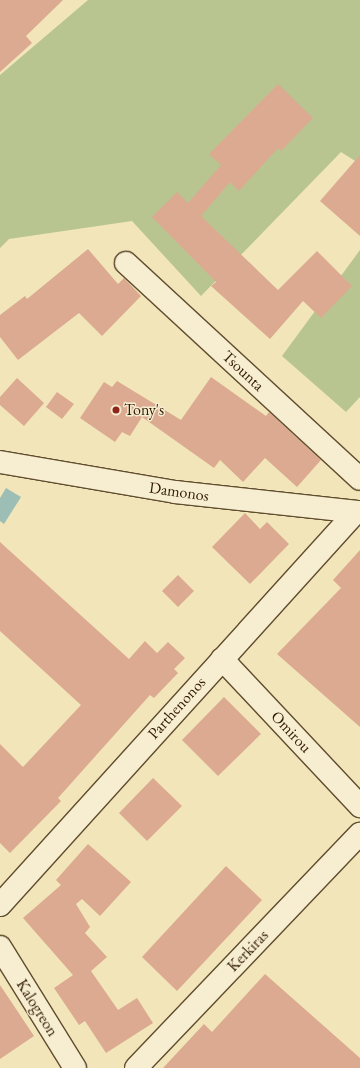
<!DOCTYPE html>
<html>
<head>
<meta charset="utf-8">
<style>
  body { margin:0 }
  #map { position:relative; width:360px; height:1068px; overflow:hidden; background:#f2e5b9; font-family:"EB Garamond",serif }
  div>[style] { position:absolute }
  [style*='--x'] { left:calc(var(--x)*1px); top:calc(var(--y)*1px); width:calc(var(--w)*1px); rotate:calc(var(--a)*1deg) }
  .green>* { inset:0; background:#b8c591 }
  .water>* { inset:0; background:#9cbeb4 }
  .building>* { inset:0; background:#dbaa91 }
  .roads { filter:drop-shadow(1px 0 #604d2e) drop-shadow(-1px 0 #604d2e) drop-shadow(0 1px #604d2e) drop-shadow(0 -1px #604d2e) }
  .minor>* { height:22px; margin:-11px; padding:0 11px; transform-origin:11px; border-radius:11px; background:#f7eed2 }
  .dots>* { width:11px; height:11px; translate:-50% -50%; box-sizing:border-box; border:2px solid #f7eed2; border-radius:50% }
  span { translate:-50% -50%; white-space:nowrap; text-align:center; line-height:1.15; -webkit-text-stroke:3px #f7eed2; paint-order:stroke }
  .street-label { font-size:16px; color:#301a00 }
  .poi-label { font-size:16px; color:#301a00 }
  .left { translate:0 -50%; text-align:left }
</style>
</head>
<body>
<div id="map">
  <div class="green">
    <i style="clip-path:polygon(88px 0,360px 0,360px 164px,341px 152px,201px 296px,132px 221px,9px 239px,0 248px,0 75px)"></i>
    <i style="clip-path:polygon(360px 250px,360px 397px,346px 412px,282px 356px)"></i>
  </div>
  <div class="water">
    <i style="clip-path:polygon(6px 488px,21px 497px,4px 524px,0 521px,0 498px)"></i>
  </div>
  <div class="building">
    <i style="clip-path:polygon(0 0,63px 0,26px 36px,32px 43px,0 72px)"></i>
    <i style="clip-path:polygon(278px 84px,313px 118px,281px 151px,278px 148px,239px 191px,230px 182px,201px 216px,278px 290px,317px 251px,352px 286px,321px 318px,303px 301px,270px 339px,211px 286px,216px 282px,152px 217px,177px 192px,188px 203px,221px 165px,209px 154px)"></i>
    <i style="clip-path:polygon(360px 155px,360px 236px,320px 201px)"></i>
    <i style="clip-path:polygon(88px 249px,118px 284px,124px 278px,141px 296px,102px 336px,79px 313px,18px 360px,0 337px,0 315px,25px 296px,27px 299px)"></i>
    <i style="clip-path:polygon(211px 377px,266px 416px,269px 412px,321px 460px,297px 487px,265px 458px,243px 482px,220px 460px,214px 468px,142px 417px,130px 436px,122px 432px,115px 442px,80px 418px,104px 382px,112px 387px,117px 381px,181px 420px)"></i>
    <i style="clip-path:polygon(17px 378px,44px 403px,24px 426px,0 405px,0 397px)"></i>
    <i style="clip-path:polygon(57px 392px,74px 404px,62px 419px,46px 407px)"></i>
    <i style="clip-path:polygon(245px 513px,260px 529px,267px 522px,289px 544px,250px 584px,212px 547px)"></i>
    <i style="clip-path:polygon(0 542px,129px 659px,145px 641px,157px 653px,168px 642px,185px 658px,174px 669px,178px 673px,154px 698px,150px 695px,58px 798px,61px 801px,10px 853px,0 843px,0 744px,23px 767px,81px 705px,0 631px)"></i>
    <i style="clip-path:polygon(360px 550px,360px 727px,277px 654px,341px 588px,333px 580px)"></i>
    <i style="clip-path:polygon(178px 575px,194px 591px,178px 607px,162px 591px)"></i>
    <i style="clip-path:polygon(224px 697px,261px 734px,218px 776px,182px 740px)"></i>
    <i style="clip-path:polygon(153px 778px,182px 806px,147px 841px,119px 813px)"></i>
    <i style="clip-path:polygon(88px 844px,131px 882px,100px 916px,82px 899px,76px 904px,90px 927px,85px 933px,107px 957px,91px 971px,118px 1010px,137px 998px,153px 1023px,106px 1053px,85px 1021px,79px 1025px,54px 988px,73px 975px,23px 918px,61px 885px,56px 880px)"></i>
    <i style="clip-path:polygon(226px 866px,262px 900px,177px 991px,142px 957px)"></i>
    <i style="clip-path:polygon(265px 974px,360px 1058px,360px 1068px,163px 1068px,204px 1024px,212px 1032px)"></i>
    <i style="clip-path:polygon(0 985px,34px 1036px,0 1059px)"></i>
  </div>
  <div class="roads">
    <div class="minor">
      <i style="--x:126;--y:263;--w:318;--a:42.7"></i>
      <i style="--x:0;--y:462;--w:178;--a:9.7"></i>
      <i style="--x:175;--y:492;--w:186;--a:6.2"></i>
      <i style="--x:222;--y:659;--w:202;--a:46.8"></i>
      <i style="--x:0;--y:905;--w:530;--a:-47.83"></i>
      <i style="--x:0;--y:947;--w:142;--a:58.2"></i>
      <i style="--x:136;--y:1068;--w:324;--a:-46.3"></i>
    </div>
  </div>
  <div class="dots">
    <i style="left:116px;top:410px;background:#8f2418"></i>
  </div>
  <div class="street-label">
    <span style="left:243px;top:371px;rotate:43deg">Tsounta</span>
    <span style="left:179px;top:492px;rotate:8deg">Damonos</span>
    <span style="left:177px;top:708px;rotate:-48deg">Parthenonos</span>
    <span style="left:291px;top:732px;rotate:47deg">Omirou</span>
    <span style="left:248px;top:951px;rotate:-46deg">Kerkiras</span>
    <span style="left:37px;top:1008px;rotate:58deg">Kalogreon</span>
  </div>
  <div class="poi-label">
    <span class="left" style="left:124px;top:410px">Tony's</span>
  </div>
</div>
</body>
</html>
